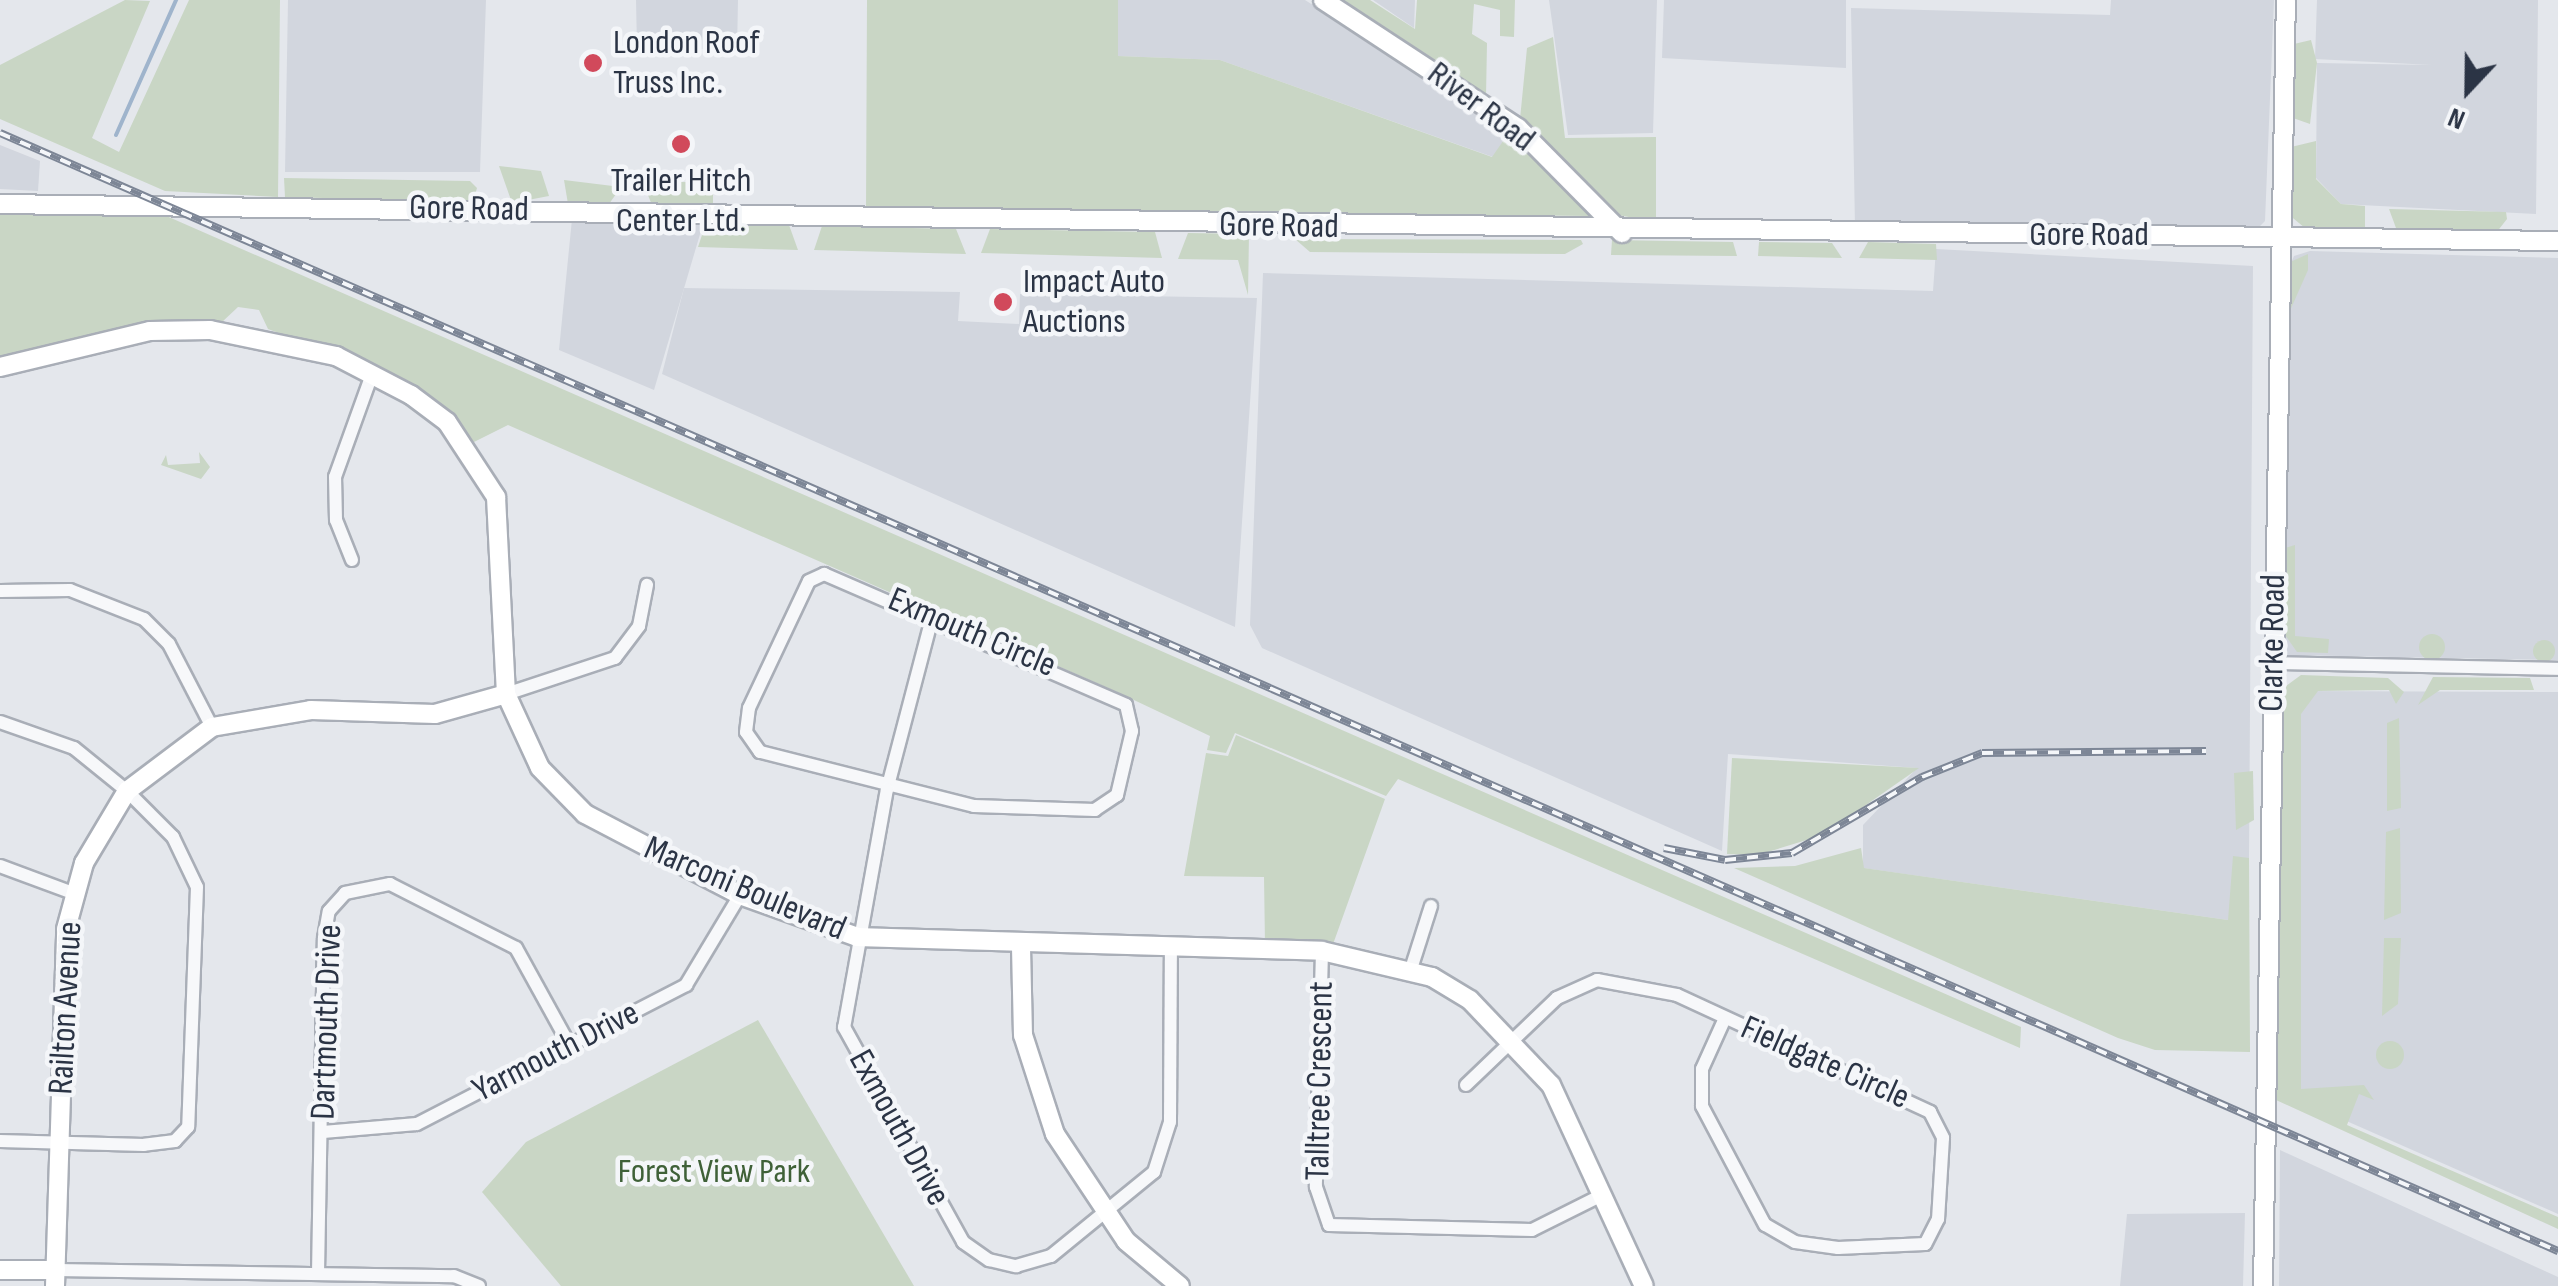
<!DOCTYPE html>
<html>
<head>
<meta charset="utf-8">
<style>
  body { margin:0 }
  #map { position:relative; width:2558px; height:1286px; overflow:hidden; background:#e4e7ec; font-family:"Sofia Sans Condensed",sans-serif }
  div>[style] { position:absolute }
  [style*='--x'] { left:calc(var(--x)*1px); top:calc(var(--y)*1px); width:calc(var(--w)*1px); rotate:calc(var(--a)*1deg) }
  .built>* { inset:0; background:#d2d6de }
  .green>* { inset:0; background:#c9d6c5 }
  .round { border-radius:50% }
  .stream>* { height:4px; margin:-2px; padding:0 2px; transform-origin:2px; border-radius:2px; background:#9fb4cc }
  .roads { filter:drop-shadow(2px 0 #a9aeb7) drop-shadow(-2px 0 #a9aeb7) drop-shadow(0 2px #a9aeb7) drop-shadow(0 -2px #a9aeb7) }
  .street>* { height:12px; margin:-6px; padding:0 6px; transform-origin:6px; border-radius:6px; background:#f7f8fa }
  .secondary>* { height:18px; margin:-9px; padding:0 9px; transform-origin:9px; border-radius:9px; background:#fff }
  .rail>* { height:8px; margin-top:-4px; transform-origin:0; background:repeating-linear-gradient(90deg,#f4f6f9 0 11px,#7d8696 0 22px); box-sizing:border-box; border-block:2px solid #7d8696 }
  .dots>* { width:28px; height:28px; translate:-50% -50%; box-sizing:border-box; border:5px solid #f4f6f9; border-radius:50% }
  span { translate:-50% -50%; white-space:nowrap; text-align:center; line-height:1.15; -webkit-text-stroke:9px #f4f6f9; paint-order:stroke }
  .poi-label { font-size:35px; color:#2b3445 }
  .left { translate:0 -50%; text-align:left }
  .street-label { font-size:35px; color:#2b3445 }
  .park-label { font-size:35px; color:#3f6138 }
  .north { position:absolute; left:2418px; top:40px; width:100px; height:100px; -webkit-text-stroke:8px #f4f6f9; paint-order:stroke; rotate:202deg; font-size:28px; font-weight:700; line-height:40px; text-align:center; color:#2b3445 }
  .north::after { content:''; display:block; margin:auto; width:35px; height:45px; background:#2b3445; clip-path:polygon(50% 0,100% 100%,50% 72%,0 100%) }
</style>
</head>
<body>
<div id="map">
  <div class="built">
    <i style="clip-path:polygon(288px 0,486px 0,480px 172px,285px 172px)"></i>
    <i style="clip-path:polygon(636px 0,738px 0,737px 50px,637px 47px)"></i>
    <i style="clip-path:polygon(1118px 0,1305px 0,1510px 131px,1493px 157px,1220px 60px,1118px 56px)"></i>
    <i style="clip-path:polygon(1373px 0,1415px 0,1414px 28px)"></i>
    <i style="clip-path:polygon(1549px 0,1657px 0,1653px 133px,1568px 135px)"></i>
    <i style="clip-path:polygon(1664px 0,1846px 0,1846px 68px,1662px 58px)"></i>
    <i style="clip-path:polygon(2111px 0,2274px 0,2265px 221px,2256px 230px,1855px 227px,1851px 8px,2110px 15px)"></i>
    <i style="clip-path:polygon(2317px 0,2538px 0,2536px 214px,2341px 204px,2316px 178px,2317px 63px,2432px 65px,2315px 59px)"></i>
    <i style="clip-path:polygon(0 145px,40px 161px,38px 191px,0 189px)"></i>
    <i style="clip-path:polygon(572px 219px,703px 224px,654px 390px,559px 350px)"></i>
    <i style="clip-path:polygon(1936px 249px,2253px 266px,2249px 858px,2228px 920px,1863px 868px,1863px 825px,1917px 768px,1728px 754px,1722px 851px,1262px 648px,1250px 625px,1263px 273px,1933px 291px)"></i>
    <i style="clip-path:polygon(2310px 251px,2558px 258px,2558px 660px,2282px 655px,2287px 272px,2294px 256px)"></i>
    <i style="clip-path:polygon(684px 288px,960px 292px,958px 321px,1019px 324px,1020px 294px,1257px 298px,1235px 627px,662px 374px)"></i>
    <i style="clip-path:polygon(2300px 691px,2558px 692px,2558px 1214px,2301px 1101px)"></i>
    <i style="clip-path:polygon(2280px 1150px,2558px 1277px,2558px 1286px,2279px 1286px)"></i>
    <i style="clip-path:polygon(2245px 1213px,2243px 1286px,2120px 1286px,2127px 1214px)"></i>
  </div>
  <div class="green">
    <i style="clip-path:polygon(125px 0,150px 1px,92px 138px,119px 152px,189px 0,280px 0,278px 197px,165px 191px,0 119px,0 65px)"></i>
    <i style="clip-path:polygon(867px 0,1118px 0,1118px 56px,1220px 60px,1492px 157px,1510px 131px,1590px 216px,866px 209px)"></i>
    <i style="clip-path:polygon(1337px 0,1370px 0,1415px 29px,1417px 0,1515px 0,1514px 37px,1500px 36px,1500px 10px,1474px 4px,1472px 34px,1487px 43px,1486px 97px)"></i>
    <i style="clip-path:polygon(1553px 37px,1565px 138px,1656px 137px,1656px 222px,1618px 215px,1520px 119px,1527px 48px)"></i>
    <i style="clip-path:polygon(2311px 40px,2317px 63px,2310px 124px,2293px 118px,2294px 44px)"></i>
    <i style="clip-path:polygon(2316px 141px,2316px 179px,2341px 204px,2365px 206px,2365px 228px,2305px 228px,2288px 214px,2291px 147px)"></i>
    <i style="clip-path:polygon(499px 166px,541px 171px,549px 196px,512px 203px)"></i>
    <i style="clip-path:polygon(652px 171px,652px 181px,713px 183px,713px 207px,652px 205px,643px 183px)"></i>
    <i style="clip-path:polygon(284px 178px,470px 181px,477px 188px,473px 202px,285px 197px)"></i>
    <i style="clip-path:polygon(564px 180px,621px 187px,609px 204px,568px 204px)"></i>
    <i style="clip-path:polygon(2389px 209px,2506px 212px,2507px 219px,2496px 233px,2396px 228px)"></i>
    <i style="clip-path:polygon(155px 211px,2021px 1027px,2020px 1048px,1398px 779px,1386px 796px,1235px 733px,1226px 753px,1207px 750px,1210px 736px,1117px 692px,508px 425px,474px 442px,398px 378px,268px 329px,259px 310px,238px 307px,221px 323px,105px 331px,0 359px,0 212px)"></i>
    <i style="clip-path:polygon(706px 223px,789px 225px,798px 250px,698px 247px)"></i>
    <i style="clip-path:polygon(822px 226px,956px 229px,966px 254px,814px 250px)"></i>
    <i style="clip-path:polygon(990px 229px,1155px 232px,1162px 258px,981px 253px)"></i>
    <i style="clip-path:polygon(1188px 233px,1249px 234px,1248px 295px,1238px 260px,1178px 259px)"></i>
    <i style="clip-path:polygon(1295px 239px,1581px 240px,1583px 244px,1565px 254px,1310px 252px)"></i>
    <i style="clip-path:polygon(1612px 240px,1733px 242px,1737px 256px,1611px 255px)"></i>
    <i style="clip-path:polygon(1759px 242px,1832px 243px,1842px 258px,1758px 256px)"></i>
    <i style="clip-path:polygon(1868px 242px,1936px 244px,1937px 260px,1859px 258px)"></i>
    <i style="clip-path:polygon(2308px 254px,2308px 270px,2285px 322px,2288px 263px)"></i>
    <i style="clip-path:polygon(199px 452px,210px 467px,201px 479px,161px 465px,166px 455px,168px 465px,200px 463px)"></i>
    <i style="clip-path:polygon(2295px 545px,2295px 636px,2329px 639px,2328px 653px,2297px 652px,2283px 632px,2285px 548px)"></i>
    <i class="round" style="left:2419px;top:634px;width:26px;height:26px"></i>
    <i class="round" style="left:2533px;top:640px;width:22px;height:22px"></i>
    <i style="clip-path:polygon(2301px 675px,2388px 678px,2404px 692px,2396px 704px,2389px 690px,2318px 691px,2301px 714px,2301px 1089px,2364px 1085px,2374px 1100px,2359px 1094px,2347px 1125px,2558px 1217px,2558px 1229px,2276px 1100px,2281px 708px,2286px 686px)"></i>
    <i style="clip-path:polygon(2433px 677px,2530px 678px,2534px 690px,2440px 690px,2418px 705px)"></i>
    <i style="clip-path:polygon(2399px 718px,2401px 808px,2387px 811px,2387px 723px)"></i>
    <i style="clip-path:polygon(1236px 735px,1385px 799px,1332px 947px,1265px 945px,1264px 877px,1184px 876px,1206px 753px,1228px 756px)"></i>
    <i style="clip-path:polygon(1732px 758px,1919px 768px,1823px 835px,1758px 855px,1727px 854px)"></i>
    <i style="clip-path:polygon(2253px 771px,2254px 820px,2236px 830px,2234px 773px)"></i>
    <i style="clip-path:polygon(2400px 828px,2401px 913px,2384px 920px,2386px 832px)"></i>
    <i style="clip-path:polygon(1861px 848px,1864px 868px,2228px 920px,2233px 856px,2249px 858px,2250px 1052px,2155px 1050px,2118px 1038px,1734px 868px,1795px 866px)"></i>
    <i style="clip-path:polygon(2384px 938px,2401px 938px,2398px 1004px,2382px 1016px)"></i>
    <i style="clip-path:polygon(758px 1020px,914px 1286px,561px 1286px,482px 1192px,526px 1142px)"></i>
    <i class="round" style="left:2376px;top:1041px;width:28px;height:28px"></i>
  </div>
  <div class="stream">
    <i style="--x:116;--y:135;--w:148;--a:-66"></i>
  </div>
  <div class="roads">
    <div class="street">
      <i style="--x:352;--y:560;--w:43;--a:-111.8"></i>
      <i style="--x:336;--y:520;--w:43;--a:-91.3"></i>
      <i style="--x:335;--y:477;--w:109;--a:-70.2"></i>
      <i style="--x:824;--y:574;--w:329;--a:23.4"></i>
      <i style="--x:1126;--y:705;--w:27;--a:77"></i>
      <i style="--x:1132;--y:731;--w:66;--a:103.2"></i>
      <i style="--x:1117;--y:795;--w:27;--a:146"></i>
      <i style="--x:1095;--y:810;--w:121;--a:-178.1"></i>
      <i style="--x:974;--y:806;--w:221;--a:-165.8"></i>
      <i style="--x:760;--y:752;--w:24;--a:-125"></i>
      <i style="--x:746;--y:732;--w:24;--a:-83"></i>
      <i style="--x:749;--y:708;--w:140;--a:-64.7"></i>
      <i style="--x:809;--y:581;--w:17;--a:-25"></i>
      <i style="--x:0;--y:591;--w:70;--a:-0.8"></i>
      <i style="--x:70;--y:590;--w:79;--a:21.4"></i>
      <i style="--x:144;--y:619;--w:35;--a:45"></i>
      <i style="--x:169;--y:644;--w:93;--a:62.6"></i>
      <i style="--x:932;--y:618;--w:177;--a:104.7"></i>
      <i style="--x:887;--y:789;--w:242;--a:100.2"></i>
      <i style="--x:844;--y:1027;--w:246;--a:61"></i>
      <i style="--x:963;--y:1242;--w:32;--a:35"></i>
      <i style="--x:989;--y:1260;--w:28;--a:13"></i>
      <i style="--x:1016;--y:1266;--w:36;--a:-16"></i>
      <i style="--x:1051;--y:1256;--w:133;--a:-39.2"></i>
      <i style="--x:1154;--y:1172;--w:52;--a:-72.3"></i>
      <i style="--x:1170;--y:1122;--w:171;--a:-89.7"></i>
      <i style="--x:2274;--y:663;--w:284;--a:1.2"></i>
      <i style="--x:506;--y:694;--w:115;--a:-18.3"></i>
      <i style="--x:615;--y:658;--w:40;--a:-53"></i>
      <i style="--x:639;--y:626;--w:42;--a:-79"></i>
      <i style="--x:0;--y:722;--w:78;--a:19.4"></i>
      <i style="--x:74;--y:748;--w:68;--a:39.1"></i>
      <i style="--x:127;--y:791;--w:65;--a:45"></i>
      <i style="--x:173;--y:837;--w:55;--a:64.4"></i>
      <i style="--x:197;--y:887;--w:240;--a:92.1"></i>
      <i style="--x:188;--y:1127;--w:19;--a:133"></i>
      <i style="--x:175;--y:1141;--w:31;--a:173"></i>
      <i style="--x:144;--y:1145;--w:144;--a:-178.4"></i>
      <i style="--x:0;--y:866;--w:78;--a:20.3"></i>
      <i style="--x:1322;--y:951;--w:236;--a:91.5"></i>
      <i style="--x:1316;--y:1187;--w:40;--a:71.1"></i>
      <i style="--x:1329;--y:1225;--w:203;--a:1.4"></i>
      <i style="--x:1532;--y:1230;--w:78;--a:-26.6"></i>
      <i style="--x:1411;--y:969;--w:66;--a:-72.4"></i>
      <i style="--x:1466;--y:1085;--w:126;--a:-43.7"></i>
      <i style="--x:1557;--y:998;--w:44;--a:-24.2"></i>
      <i style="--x:1597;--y:980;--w:81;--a:10.6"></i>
      <i style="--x:1677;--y:995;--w:279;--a:24.8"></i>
      <i style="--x:1930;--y:1112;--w:29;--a:63"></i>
      <i style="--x:1943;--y:1138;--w:81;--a:93.5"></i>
      <i style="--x:1938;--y:1219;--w:28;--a:117"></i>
      <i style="--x:1925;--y:1244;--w:87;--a:177.4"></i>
      <i style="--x:1838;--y:1248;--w:43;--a:-172.1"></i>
      <i style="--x:1795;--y:1242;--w:34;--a:-150"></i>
      <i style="--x:1765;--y:1225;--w:135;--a:-117.9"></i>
      <i style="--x:1702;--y:1106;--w:37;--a:-90"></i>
      <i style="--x:1702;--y:1069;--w:56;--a:-65.7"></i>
      <i style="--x:323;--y:1132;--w:94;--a:-4.9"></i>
      <i style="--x:417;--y:1124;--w:303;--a:-27.3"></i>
      <i style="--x:686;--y:985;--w:105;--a:-59"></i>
      <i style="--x:56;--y:1270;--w:398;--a:0.9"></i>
      <i style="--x:454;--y:1276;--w:27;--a:22"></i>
      <i style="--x:318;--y:1274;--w:336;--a:-89"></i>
      <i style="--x:324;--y:938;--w:27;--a:-80"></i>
      <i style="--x:329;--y:911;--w:24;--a:-48"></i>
      <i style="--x:345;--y:893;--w:46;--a:-11.3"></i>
      <i style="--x:390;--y:884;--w:141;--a:26.9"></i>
      <i style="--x:516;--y:948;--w:110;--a:61.1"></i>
    </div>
    <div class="secondary">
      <i style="--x:1323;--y:0;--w:233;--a:33.3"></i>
      <i style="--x:1518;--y:128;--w:148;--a:45.3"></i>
      <i style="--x:0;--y:204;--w:2558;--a:0.83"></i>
      <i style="--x:0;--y:367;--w:154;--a:-13.5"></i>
      <i style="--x:150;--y:331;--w:60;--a:-1"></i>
      <i style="--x:210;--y:330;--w:129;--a:11.7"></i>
      <i style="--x:336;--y:356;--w:85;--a:27.5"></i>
      <i style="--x:411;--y:395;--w:45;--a:36.9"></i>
      <i style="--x:447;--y:422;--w:90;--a:56.8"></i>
      <i style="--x:496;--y:497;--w:197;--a:87.1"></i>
      <i style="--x:506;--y:694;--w:81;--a:65.3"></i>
      <i style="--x:540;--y:768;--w:64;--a:45.6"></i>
      <i style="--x:585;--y:814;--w:175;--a:27.6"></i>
      <i style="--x:740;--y:895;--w:124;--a:19.7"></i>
      <i style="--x:857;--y:937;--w:465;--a:1.7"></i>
      <i style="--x:1322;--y:951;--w:113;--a:13.3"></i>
      <i style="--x:1432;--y:977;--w:44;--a:31.2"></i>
      <i style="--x:1470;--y:1000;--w:117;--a:46.4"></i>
      <i style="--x:1551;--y:1085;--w:221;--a:65.2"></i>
      <i style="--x:1021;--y:947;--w:88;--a:88.7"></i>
      <i style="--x:1023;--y:1035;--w:104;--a:72.1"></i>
      <i style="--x:1055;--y:1134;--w:128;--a:56.4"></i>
      <i style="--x:1126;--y:1241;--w:70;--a:39.8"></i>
      <i style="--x:0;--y:1270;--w:56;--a:0"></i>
      <i style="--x:55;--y:1286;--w:357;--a:-88.2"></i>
      <i style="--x:66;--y:929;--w:68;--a:-74.7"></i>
      <i style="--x:84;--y:863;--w:84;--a:-59.2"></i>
      <i style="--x:127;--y:791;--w:106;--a:-37"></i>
      <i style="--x:212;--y:727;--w:100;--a:-9.7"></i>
      <i style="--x:311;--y:710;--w:124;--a:1.8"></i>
      <i style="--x:435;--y:714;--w:74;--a:-15.7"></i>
      <i style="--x:2263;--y:1286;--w:1286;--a:-88.98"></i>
    </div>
  </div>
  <div class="rail">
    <i style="--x:0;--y:133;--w:2792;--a:23.61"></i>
    <i style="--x:1664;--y:848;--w:62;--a:11.1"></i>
    <i style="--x:1725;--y:860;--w:67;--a:-6"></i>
    <i style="--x:1792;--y:853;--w:151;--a:-30.3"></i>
    <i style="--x:1922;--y:777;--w:65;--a:-21.8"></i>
    <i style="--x:1982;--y:753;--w:224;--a:-0.5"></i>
  </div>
  <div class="dots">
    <i style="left:593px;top:63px;background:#d1495b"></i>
    <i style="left:681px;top:144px;background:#d1495b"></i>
    <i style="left:1003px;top:302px;background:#d1495b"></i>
  </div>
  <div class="poi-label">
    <span class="left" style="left:613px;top:63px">London Roof<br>Truss Inc.</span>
    <span style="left:681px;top:201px">Trailer Hitch<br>Center Ltd.</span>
    <span class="left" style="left:1023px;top:302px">Impact Auto<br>Auctions</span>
  </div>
  <div class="street-label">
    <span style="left:1481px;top:107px;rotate:37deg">River Road</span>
    <span style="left:469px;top:209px;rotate:1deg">Gore Road</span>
    <span style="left:1279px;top:226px;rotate:1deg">Gore Road</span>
    <span style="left:2089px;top:235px">Gore Road</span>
    <span style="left:972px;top:633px;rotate:23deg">Exmouth Circle</span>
    <span style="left:2273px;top:643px;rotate:-89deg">Clarke Road</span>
    <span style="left:745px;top:889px;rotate:23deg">Marconi Boulevard</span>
    <span style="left:66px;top:1008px;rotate:-87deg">Railton Avenue</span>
    <span style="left:327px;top:1022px;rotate:-88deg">Dartmouth Drive</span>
    <span style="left:556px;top:1052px;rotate:-27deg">Yarmouth Drive</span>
    <span style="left:1825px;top:1063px;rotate:24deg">Fieldgate Circle</span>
    <span style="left:1320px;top:1081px;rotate:-89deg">Talltree Crescent</span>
    <span style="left:899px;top:1128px;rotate:61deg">Exmouth Drive</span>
  </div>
  <div class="park-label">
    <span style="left:714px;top:1172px">Forest View Park</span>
  </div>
  <div class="north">N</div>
</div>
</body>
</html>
